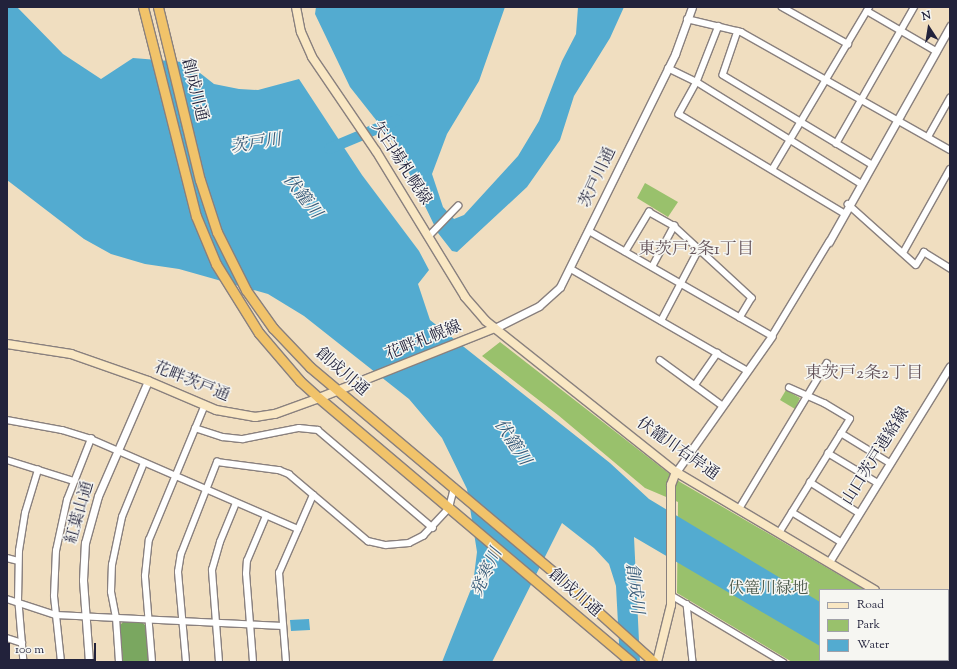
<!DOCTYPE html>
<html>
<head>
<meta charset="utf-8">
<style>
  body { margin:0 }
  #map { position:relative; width:957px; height:669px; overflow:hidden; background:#f0dec0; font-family:"Sorts Mill Goudy","Noto Serif JP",serif }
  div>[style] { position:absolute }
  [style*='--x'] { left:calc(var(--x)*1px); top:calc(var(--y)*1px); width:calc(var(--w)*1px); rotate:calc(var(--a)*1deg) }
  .green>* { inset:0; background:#99c16c }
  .forest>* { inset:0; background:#7aa760 }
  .water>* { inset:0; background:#53abd0 }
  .river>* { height:11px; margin:-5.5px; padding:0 5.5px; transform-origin:5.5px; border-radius:5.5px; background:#53abd0 }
  .roads { filter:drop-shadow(1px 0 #89807e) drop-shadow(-1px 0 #89807e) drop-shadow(0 1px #89807e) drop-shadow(0 -1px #89807e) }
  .minor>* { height:5.5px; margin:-2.75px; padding:0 2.75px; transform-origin:2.75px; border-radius:2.75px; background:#fff }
  .tertiary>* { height:7px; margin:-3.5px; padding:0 3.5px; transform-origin:3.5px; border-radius:3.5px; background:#fff }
  .secondary>* { height:8px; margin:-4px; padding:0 4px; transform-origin:4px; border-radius:4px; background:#f9e7c3 }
  .trunk>* { height:9px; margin:-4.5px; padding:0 4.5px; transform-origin:4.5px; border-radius:4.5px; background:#f1c36a }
  span { translate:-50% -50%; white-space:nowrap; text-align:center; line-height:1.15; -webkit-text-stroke:3px #f6f6f2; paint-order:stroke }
  .street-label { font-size:16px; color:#22223b }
  .park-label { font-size:16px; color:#4c5a4c }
  .water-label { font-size:17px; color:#365977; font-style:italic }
  .neighbourhood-label { font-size:17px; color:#65545a }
  .frame { position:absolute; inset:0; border:8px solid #22223b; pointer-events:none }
  .legend { position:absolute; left:819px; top:589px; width:130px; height:72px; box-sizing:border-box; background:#f6f6f2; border:1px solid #a1a1a9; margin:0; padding:5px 7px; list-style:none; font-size:12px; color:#22223b }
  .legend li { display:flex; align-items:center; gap:8px; height:20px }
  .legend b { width:20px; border:1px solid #a1a1a9 }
  .north { position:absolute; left:909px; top:8px; width:40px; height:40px; -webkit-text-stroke:3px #f6f6f2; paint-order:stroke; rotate:348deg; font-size:11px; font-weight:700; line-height:16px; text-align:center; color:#22223b }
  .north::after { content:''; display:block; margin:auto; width:14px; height:18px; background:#22223b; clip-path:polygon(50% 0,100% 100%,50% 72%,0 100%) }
  .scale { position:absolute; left:8px; top:643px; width:88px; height:18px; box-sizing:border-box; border:2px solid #22223b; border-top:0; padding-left:5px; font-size:12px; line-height:14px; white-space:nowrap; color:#22223b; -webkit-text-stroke:3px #f6f6f2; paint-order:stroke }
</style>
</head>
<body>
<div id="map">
  <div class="green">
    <i style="clip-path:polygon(645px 183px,678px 202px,668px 217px,637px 198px)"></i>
    <i style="clip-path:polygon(500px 342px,680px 482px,865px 590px,820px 590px,820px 660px,948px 660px,948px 639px,950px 662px,792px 662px,677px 593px,678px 502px,645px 488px,558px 415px,482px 356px)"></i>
    <i style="clip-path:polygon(786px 390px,800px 398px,795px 409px,780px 400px)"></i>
  </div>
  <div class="forest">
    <i style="clip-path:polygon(123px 622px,143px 623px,146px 626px,149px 662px,123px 662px,120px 625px)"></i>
  </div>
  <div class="water">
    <i style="clip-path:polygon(7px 7px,17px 7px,63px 54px,101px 79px,133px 58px,182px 62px,188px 74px,200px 73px,214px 84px,239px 89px,258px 90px,299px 79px,362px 175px,419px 251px,429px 270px,418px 284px,430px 320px,610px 463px,649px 499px,820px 602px,820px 646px,634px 537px,640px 662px,620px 662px,616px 586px,609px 564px,594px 548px,562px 523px,492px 662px,442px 662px,473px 584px,477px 552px,467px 489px,442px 438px,409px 399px,304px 316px,268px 294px,179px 269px,145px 264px,111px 254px,84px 239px,7px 180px)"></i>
    <i style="clip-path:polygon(316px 7px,505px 7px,479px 81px,447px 134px,432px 174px,443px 207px,454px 219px,464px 215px,518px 156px,539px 121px,562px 61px,576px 34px,578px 7px,624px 7px,610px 38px,574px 96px,560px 140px,527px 187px,457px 252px,452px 251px,438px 233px,395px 144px,350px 87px,315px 14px)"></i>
    <i style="clip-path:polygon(309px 619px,310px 630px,291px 631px,290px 620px)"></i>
    <i style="clip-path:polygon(843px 660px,918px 660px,922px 662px,847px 662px)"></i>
  </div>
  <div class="river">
    <i style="--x:329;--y:148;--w:73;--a:-22.7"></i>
  </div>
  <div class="roads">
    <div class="minor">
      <i style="--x:782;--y:7;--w:76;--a:29.3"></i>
      <i style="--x:867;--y:11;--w:80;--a:30.1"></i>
      <i style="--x:687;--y:19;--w:56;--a:13.5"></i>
      <i style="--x:741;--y:32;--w:240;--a:29.4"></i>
      <i style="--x:719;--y:26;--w:60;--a:111.4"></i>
      <i style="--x:697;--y:82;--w:37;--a:119"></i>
      <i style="--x:679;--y:114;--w:192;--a:31"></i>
      <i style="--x:738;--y:31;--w:46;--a:108.8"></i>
      <i style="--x:723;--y:75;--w:173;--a:31"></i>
      <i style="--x:668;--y:68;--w:32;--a:26"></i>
      <i style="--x:697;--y:82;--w:192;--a:31.8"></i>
      <i style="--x:928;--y:137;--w:45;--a:-60.6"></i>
      <i style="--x:836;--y:144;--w:158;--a:-60.3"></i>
      <i style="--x:772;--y:170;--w:190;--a:-59.2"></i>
      <i style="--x:848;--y:204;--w:91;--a:41.9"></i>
      <i style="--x:916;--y:265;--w:15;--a:-58"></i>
      <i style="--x:924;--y:252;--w:31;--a:32"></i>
      <i style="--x:589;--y:231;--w:211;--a:29.8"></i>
      <i style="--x:772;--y:336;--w:110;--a:-58.8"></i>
      <i style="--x:429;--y:236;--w:42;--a:-46"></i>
      <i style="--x:625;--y:252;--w:47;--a:-59"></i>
      <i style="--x:649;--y:212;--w:29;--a:29"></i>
      <i style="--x:674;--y:226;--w:106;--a:42.7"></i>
      <i style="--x:752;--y:298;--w:23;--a:121"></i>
      <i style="--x:903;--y:253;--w:96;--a:-60.8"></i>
      <i style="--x:652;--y:267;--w:47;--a:-61.8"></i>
      <i style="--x:571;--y:269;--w:204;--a:30"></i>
      <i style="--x:661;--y:321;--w:81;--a:-62.2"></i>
      <i style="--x:660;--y:360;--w:78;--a:36.1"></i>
      <i style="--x:695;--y:385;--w:39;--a:-55"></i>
      <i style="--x:7;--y:420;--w:56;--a:10.3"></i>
      <i style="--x:62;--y:430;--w:30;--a:17"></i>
      <i style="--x:91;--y:439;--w:226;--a:23.5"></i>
      <i style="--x:195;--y:428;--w:29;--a:18"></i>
      <i style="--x:223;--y:437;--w:20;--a:6"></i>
      <i style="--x:243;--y:439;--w:57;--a:-11.1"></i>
      <i style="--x:299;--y:428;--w:19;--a:6"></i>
      <i style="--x:318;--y:430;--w:151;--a:40.4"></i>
      <i style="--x:841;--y:433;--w:57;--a:31.5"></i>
      <i style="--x:828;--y:453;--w:58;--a:31"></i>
      <i style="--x:7;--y:460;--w:70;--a:17.4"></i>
      <i style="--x:810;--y:482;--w:58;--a:32.3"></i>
      <i style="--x:739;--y:509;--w:170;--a:-58.9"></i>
      <i style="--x:792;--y:512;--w:57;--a:31.5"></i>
      <i style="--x:779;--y:533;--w:134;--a:-58.1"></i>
      <i style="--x:850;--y:419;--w:29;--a:-149"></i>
      <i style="--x:825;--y:404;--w:39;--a:-156"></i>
      <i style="--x:7;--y:558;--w:11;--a:15"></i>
      <i style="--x:671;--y:595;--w:131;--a:30.9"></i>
      <i style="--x:7;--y:599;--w:52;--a:18.1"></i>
      <i style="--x:56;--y:615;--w:227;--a:2.8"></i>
      <i style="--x:18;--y:602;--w:51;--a:-88.9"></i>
      <i style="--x:19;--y:551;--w:38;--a:-81"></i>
      <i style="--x:25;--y:513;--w:45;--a:-73.2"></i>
      <i style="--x:19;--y:603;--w:59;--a:85.2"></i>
      <i style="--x:687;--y:604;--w:58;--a:84.1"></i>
      <i style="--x:7;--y:638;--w:16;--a:18"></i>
      <i style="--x:61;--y:662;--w:66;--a:-96.1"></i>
      <i style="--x:54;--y:596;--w:45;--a:-87.5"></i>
      <i style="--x:56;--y:551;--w:52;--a:-77.8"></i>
      <i style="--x:67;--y:500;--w:66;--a:-68.5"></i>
      <i style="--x:119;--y:662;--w:44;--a:-93.9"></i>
      <i style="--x:116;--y:618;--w:26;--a:-101"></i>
      <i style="--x:111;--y:592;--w:27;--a:-88"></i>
      <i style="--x:112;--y:565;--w:49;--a:-78.2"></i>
      <i style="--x:122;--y:517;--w:58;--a:-67.8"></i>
      <i style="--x:152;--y:662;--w:86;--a:-94.7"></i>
      <i style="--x:145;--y:576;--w:36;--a:-84"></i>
      <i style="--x:149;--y:540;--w:146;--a:-67.5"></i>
      <i style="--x:186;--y:662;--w:90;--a:-95.1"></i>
      <i style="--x:178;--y:572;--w:18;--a:-81"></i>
      <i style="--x:181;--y:554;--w:99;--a:-68.6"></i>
      <i style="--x:217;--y:462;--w:63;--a:7.4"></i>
      <i style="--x:279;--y:470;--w:11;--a:22"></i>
      <i style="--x:289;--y:474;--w:104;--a:40.3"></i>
      <i style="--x:368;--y:541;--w:18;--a:13"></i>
      <i style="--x:386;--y:545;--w:23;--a:-5"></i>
      <i style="--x:409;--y:543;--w:16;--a:-27"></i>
      <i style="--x:423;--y:536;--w:38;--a:-47"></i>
      <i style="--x:449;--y:508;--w:21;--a:-76"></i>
      <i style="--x:219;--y:662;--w:92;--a:-94.4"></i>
      <i style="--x:212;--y:570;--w:29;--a:-74"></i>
      <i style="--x:220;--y:542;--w:42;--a:-67.7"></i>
      <i style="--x:253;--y:662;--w:88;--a:-94.5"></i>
      <i style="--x:246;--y:574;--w:13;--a:-86"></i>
      <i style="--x:247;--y:561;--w:49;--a:-67.1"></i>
      <i style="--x:286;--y:662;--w:89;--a:-94.5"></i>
      <i style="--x:279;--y:573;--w:85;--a:-66.4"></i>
    </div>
    <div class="tertiary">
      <i style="--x:829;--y:242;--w:248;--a:-60.7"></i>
      <i style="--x:495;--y:328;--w:49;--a:-26.6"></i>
      <i style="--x:539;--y:306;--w:28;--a:-42"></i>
      <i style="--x:560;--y:287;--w:260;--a:-63.7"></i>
      <i style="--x:675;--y:54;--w:50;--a:-70.1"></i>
      <i style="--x:676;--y:472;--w:166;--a:-54.8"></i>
      <i style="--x:829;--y:562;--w:230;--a:-58.3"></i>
      <i style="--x:948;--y:633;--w:2;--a:27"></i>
      <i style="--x:89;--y:662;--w:82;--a:-94.2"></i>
      <i style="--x:83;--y:580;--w:37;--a:-87"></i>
      <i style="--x:85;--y:543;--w:49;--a:-74.5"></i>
      <i style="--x:98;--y:496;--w:125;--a:-66.5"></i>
    </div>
    <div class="secondary">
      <i style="--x:296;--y:7;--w:25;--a:79"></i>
      <i style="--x:301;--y:32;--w:27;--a:66"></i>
      <i style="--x:312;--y:57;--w:114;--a:55.8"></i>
      <i style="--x:376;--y:151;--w:171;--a:58.6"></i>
      <i style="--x:465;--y:297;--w:32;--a:49"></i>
      <i style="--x:486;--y:321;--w:243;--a:38.5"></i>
      <i style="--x:676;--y:472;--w:231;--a:30.7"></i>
      <i style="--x:7;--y:344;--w:65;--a:8.9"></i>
      <i style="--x:71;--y:354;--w:82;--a:19.3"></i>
      <i style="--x:148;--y:381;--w:74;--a:23.1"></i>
      <i style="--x:216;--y:410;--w:40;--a:10"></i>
      <i style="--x:255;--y:417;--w:20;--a:-9"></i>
      <i style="--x:275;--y:414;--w:47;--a:-20"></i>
      <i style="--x:319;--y:398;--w:189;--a:-21.7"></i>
      <i style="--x:657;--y:662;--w:59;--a:-76.2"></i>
      <i style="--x:671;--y:605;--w:120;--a:-90"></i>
      <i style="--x:671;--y:485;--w:14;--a:-69"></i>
      <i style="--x:910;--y:662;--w:2;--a:-63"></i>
    </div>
    <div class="trunk">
      <i style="--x:143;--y:7;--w:216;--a:75.8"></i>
      <i style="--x:196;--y:216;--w:52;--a:67.4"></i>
      <i style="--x:216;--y:264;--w:81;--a:58.1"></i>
      <i style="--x:259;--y:333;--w:63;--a:49.5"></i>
      <i style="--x:300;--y:381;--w:25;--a:42"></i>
      <i style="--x:319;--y:398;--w:409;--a:40.2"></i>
      <i style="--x:158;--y:7;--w:178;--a:76.4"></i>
      <i style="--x:200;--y:180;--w:55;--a:71.9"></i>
      <i style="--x:217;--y:232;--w:65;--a:63.4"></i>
      <i style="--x:246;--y:290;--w:47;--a:54.6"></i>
      <i style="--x:273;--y:328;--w:54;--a:46.5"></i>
      <i style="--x:310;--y:367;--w:320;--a:40.1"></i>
      <i style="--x:555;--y:573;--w:133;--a:42"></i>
    </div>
  </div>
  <div class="street-label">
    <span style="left:193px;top:90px;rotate:76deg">創成川通</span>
    <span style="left:400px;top:164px;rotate:57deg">矢臼場札幌線</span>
    <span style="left:599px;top:178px;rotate:-65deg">茨戸川通</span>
    <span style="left:424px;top:342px;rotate:-22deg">花畔札幌線</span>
    <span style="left:341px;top:373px;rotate:41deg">創成川通</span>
    <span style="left:191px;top:383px;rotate:22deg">花畔茨戸通</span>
    <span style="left:677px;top:450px;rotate:35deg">伏籠川右岸通</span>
    <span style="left:877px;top:457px;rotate:-58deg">山口茨戸連絡線</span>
    <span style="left:81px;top:513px;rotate:-74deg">紅葉山通</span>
    <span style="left:574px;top:594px;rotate:41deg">創成川通</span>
  </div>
  <div class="park-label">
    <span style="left:768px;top:590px">伏篭川緑地</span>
  </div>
  <div class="water-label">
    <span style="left:256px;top:145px;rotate:-9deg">茨戸川</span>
    <span style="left:301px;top:197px;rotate:52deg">伏籠川</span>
    <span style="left:511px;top:443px;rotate:57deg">伏籠川</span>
    <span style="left:488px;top:573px;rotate:-65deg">発寒川</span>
    <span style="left:633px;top:589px;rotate:83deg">創成川</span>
  </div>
  <div class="neighbourhood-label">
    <span style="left:696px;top:251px">東茨戸2条1丁目</span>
    <span style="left:864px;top:375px">東茨戸2条2丁目</span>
  </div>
  <div class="frame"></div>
  <ul class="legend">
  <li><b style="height:5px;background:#f9e7c3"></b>Road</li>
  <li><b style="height:11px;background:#99c16c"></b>Park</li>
  <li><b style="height:11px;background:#53abd0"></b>Water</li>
  </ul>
  <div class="north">N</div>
  <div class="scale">100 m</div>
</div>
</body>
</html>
